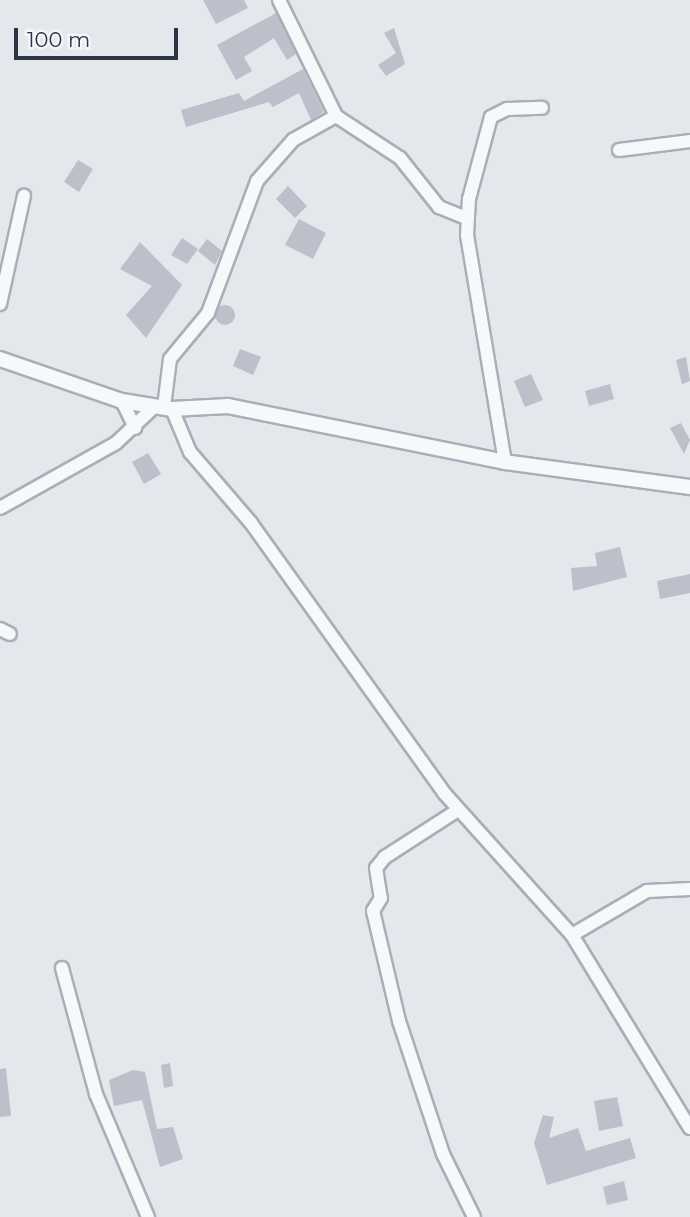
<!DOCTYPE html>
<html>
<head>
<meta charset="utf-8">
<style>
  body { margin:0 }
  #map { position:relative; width:690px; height:1217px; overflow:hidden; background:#e4e7ec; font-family:Montserrat,sans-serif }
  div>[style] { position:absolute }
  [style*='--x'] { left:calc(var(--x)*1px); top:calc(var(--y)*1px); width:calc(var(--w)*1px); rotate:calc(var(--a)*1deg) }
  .building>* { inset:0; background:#bbc0ca }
  .round { border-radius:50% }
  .roads { filter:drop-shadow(2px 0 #a9aeb7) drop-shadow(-2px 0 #a9aeb7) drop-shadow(0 2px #a9aeb7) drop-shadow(0 -2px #a9aeb7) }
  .minor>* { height:12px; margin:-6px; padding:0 6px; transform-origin:6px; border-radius:6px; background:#f7f8fa }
  .tertiary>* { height:14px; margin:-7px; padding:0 7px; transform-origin:7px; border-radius:7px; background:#f7f8fa }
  span { translate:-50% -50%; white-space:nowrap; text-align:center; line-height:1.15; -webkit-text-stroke:5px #f4f6f9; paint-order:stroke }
  .scale { position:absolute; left:14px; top:28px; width:164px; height:32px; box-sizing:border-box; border:4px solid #2b3445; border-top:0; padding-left:9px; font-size:21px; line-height:24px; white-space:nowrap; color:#2b3445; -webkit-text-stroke:5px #f4f6f9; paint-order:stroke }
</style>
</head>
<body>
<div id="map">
  <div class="building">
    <i style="clip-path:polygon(203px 0,244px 0,248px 8px,216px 24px)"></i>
    <i style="clip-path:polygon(276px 13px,296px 54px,287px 60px,274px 38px,244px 57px,252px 71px,236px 80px,217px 45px)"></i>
    <i style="clip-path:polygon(394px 28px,405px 64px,386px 76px,378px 65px,396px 53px,384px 33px)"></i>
    <i style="clip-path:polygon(303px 69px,324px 112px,311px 120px,299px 93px,273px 107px,269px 102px,186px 127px,181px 110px,239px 93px,244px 101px)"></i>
    <i style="clip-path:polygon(78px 160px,93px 169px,79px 192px,64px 182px)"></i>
    <i style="clip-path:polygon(288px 186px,307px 206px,295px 218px,276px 199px)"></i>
    <i style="clip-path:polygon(299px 219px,326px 233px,313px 259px,285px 245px)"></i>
    <i style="clip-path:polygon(182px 238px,198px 249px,187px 264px,171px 255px)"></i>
    <i style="clip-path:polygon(207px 239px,222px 251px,215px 265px,198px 251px)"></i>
    <i style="clip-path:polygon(140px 242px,182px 285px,146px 338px,126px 315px,152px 286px,120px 269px)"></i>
    <i class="round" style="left:215px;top:305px;width:20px;height:20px"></i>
    <i style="clip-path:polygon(240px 349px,261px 357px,253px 375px,233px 366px)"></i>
    <i style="clip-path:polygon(686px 357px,690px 381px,682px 384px,676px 360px)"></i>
    <i style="clip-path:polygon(531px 374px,543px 400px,525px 407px,514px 381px)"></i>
    <i style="clip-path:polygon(610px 384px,614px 399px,589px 406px,585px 391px)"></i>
    <i style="clip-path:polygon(681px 423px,690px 440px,684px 454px,670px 428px)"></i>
    <i style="clip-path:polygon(148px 453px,161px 474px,144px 484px,132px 462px)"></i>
    <i style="clip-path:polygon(620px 547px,627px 577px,573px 591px,571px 568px,597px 566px,595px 553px)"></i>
    <i style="clip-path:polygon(690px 574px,690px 593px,660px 599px,657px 581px)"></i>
    <i style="clip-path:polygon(170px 1063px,173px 1086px,164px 1088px,161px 1065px)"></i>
    <i style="clip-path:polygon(6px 1068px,11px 1116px,0 1117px,0 1069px)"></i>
    <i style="clip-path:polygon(133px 1070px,145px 1072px,157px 1129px,173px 1127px,183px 1159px,160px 1167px,142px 1100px,114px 1106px,109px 1080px)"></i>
    <i style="clip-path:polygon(617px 1097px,623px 1126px,599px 1131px,594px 1101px)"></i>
    <i style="clip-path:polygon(543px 1115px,554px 1117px,549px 1138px,578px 1128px,586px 1151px,630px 1138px,636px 1158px,547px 1185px,534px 1143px)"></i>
    <i style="clip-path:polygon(624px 1181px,628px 1200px,607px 1205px,603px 1187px)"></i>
  </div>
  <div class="roads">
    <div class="minor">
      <i style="--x:279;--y:0;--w:129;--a:63.8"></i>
      <i style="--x:336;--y:116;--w:77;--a:33.3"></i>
      <i style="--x:400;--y:158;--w:63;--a:51.5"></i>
      <i style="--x:439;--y:207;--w:31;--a:22"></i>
      <i style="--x:619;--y:150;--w:72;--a:-7.2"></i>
      <i style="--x:0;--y:304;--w:111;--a:-77.5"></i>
      <i style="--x:122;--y:401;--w:30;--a:64"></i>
      <i style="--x:164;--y:407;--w:48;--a:-82.9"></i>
      <i style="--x:170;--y:359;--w:60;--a:-50.4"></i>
      <i style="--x:208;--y:313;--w:141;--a:-69.6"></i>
      <i style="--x:257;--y:181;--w:55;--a:-48.7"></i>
      <i style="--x:293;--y:140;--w:49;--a:-29.2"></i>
      <i style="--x:172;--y:409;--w:47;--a:67.3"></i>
      <i style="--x:190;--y:452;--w:94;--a:49.3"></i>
      <i style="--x:251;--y:523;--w:333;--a:54.4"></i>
      <i style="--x:445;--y:794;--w:190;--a:48"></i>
      <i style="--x:572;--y:935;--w:226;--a:58.6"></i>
      <i style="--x:505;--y:462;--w:229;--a:-99.5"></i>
      <i style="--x:467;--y:236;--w:37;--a:-87"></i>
      <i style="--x:469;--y:199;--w:85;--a:-75"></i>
      <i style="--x:491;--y:117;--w:18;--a:-27"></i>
      <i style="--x:507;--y:109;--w:35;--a:-2"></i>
      <i style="--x:0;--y:508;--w:133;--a:-29.3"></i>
      <i style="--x:116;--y:443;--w:54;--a:-43.5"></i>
      <i style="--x:0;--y:629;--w:11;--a:27"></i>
      <i style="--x:458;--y:810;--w:87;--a:147.2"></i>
      <i style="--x:385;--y:857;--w:14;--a:129"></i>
      <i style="--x:376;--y:868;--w:30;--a:81"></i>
      <i style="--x:381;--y:898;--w:15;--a:122"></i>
      <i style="--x:373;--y:911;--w:113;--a:76.7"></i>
      <i style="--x:399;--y:1021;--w:140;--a:71.7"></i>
      <i style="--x:443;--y:1154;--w:70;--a:63.8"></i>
      <i style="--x:572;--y:935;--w:87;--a:-30.4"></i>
      <i style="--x:647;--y:891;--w:43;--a:-2.7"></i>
      <i style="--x:62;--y:968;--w:131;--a:74.9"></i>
      <i style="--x:96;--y:1094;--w:134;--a:67.1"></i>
    </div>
    <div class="tertiary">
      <i style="--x:0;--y:359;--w:129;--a:19"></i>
      <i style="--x:122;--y:401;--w:51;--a:9.1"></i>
      <i style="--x:172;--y:409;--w:56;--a:-3.1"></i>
      <i style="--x:228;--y:406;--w:283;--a:11.4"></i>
      <i style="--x:505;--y:462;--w:187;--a:7.7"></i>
    </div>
  </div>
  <div class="scale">100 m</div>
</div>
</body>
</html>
